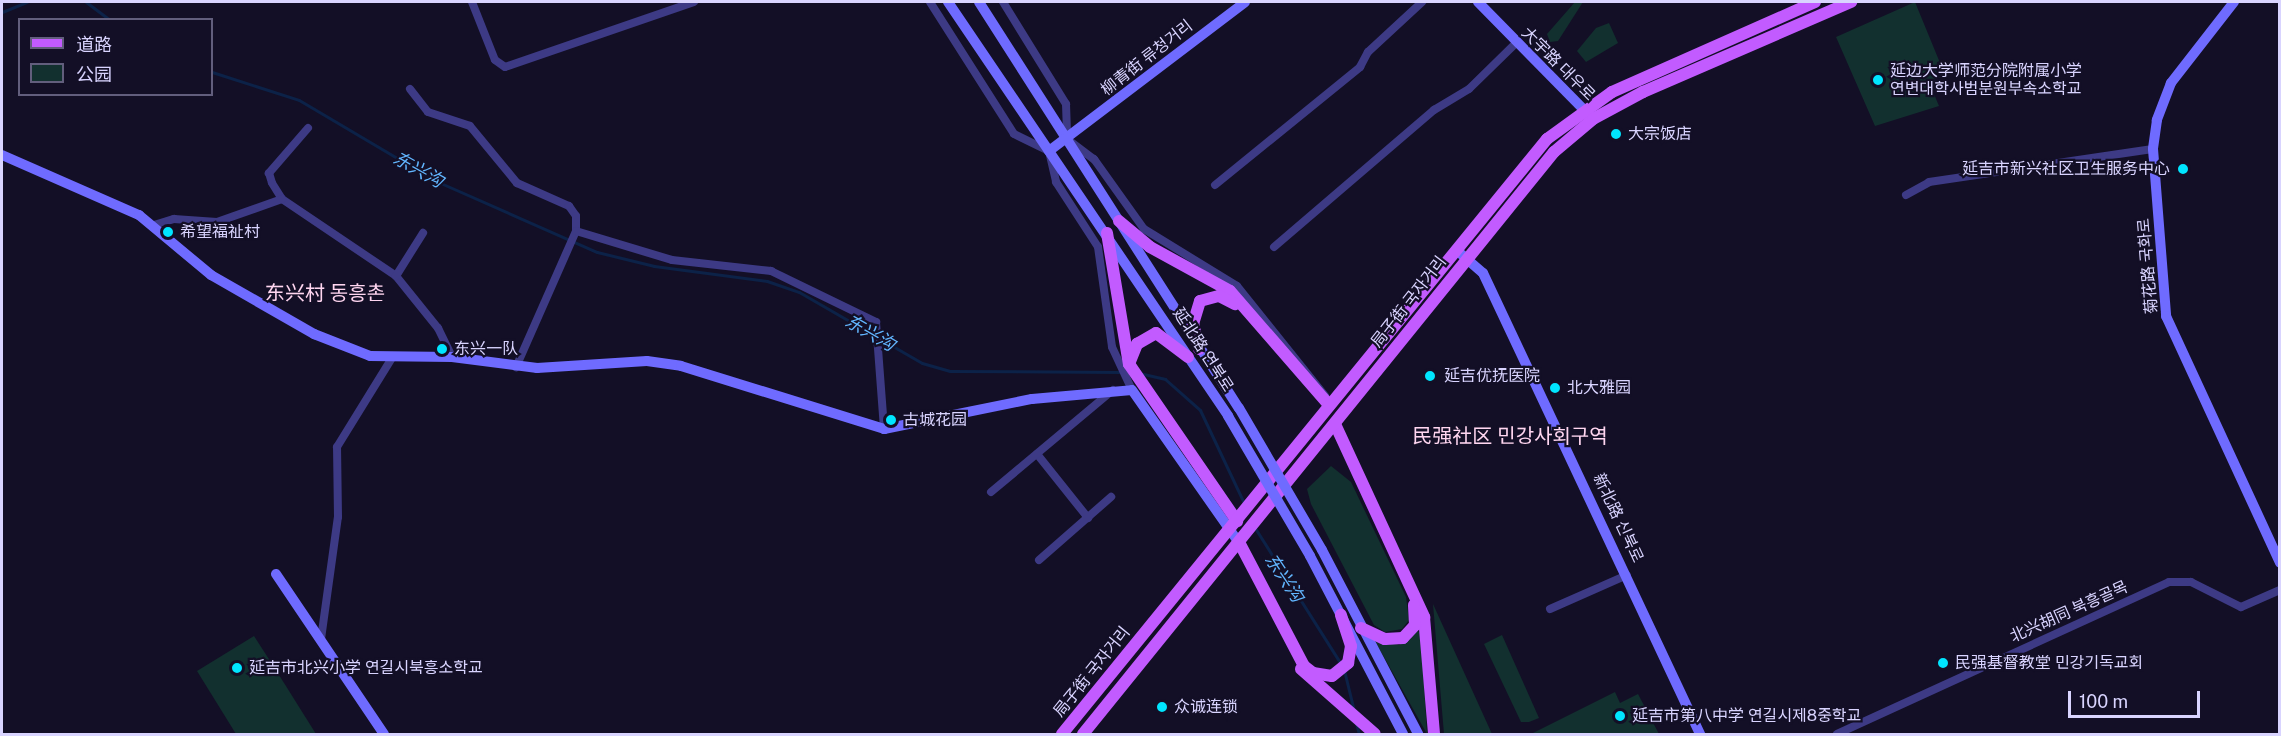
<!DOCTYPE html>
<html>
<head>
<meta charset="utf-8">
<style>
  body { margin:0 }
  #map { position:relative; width:2281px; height:736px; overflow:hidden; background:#130f26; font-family:"Public Sans","Noto Sans SC","Noto Sans KR",sans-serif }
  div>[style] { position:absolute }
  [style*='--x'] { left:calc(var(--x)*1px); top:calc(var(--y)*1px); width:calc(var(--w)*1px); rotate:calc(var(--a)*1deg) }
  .green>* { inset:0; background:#12302f }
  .stream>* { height:3px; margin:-1.5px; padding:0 1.5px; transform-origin:1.5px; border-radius:1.5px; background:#0c2248 }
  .street>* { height:8px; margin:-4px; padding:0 4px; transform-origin:4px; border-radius:4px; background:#3d3a85 }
  .secondary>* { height:10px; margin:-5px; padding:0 5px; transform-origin:5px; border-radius:5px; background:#6f6bff }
  .primary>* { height:12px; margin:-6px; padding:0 6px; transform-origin:6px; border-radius:6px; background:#c25bff }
  .secondary-bridge>* { height:10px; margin:-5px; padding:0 5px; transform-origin:5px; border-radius:5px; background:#6f6bff }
  .dots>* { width:16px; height:16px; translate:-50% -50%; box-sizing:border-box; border:3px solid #130f26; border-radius:50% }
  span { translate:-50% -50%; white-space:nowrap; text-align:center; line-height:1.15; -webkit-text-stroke:4.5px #130f26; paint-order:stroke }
  .street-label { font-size:16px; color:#d9d4ff }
  .poi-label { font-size:16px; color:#d9d4ff }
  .left { translate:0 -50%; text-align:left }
  .right { translate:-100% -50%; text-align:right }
  .water-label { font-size:18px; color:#62b6ff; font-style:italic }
  .quarter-label { font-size:20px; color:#ffd6f0 }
  .frame { position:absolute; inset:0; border:3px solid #d9d4ff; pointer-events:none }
  .legend { position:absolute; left:18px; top:18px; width:195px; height:78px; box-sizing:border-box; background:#130f26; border:2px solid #625e7d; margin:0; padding:8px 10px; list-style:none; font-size:18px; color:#d9d4ff }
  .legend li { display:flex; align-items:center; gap:12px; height:30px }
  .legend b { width:30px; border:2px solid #625e7d }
  .scale { position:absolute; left:2068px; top:691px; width:132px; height:27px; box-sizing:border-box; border:3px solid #d9d4ff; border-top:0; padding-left:8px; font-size:18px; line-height:21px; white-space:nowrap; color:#d9d4ff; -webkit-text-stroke:4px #130f26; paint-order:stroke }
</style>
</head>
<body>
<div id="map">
  <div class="green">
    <i style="clip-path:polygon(1575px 2px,1583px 2px,1558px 41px,1550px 42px,1547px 34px)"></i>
    <i style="clip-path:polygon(1915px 2px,1945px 75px,1929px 82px,1939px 106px,1875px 126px,1836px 37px)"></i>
    <i style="clip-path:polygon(1609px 23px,1618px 43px,1586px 62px,1577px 51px,1596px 28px)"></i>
    <i style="clip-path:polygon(1331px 466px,1351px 482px,1406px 597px,1409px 620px,1402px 629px,1385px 632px,1374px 625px,1311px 504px,1307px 489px)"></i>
    <i style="clip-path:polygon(1433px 604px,1492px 734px,1444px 734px)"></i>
    <i style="clip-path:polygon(1417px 631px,1421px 633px,1427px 734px,1375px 641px,1399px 645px)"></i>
    <i style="clip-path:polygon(1502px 635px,1539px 718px,1529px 722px,1521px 722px,1484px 644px)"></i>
    <i style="clip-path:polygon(254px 636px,274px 667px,316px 734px,236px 734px,197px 671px)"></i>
    <i style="clip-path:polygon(1615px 692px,1620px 703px,1638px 694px,1659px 734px,1531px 734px)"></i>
  </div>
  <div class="stream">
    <i style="--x:86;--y:2;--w:30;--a:37"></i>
    <i style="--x:2;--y:12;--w:27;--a:-22"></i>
    <i style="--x:212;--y:72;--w:91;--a:17.8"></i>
    <i style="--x:299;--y:100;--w:159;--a:30.6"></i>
    <i style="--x:436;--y:181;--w:176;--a:23.8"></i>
    <i style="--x:597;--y:252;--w:59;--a:13.8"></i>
    <i style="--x:654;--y:266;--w:114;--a:7.6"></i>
    <i style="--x:767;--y:281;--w:34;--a:19"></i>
    <i style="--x:799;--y:292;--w:142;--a:30"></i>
    <i style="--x:922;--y:363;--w:29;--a:16"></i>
    <i style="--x:950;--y:371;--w:171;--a:0.3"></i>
    <i style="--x:1139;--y:373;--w:27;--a:13"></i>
    <i style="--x:1165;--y:379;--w:47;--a:41.5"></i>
    <i style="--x:1200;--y:410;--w:103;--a:64.7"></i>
    <i style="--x:1255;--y:528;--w:161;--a:57.7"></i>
    <i style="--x:1344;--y:670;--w:42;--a:76.3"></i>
    <i style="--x:1356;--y:723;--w:11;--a:75"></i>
  </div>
  <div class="street">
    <i style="--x:472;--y:2;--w:62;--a:68.4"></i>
    <i style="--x:495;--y:60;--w:12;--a:35"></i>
    <i style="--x:505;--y:67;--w:200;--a:-19"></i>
    <i style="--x:930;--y:2;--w:156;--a:57.5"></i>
    <i style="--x:1014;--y:134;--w:39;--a:26"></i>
    <i style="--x:1049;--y:151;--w:32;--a:77"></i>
    <i style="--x:1056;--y:182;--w:77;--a:57.1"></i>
    <i style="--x:1098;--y:247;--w:101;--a:82"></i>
    <i style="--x:1112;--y:347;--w:47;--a:65.1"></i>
    <i style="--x:1003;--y:2;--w:120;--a:58.3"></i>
    <i style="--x:1066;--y:104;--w:35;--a:88"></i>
    <i style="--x:1067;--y:139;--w:34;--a:37"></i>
    <i style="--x:1094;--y:159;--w:86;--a:54.5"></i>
    <i style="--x:1144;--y:229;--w:109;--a:31.5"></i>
    <i style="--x:1237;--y:286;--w:141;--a:51.3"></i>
    <i style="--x:410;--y:89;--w:29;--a:52"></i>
    <i style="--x:428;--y:112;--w:44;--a:18.4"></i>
    <i style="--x:470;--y:126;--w:74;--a:50.5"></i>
    <i style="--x:517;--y:183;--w:57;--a:23.9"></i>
    <i style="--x:569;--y:206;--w:12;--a:55"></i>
    <i style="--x:576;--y:216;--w:15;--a:90"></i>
    <i style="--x:576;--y:231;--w:149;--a:113.8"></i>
    <i style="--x:308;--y:128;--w:60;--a:130.9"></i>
    <i style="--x:269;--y:173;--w:10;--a:73"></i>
    <i style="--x:272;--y:183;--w:19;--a:58"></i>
    <i style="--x:282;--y:199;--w:138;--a:34"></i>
    <i style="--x:396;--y:276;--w:67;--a:51.1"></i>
    <i style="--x:438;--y:328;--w:32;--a:64"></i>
    <i style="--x:1215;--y:185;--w:187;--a:-39.1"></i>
    <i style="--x:1360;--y:67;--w:17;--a:-62"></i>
    <i style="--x:1368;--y:52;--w:74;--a:-42.8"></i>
    <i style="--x:1906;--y:195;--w:26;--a:-29"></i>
    <i style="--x:1929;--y:182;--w:226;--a:-8.4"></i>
    <i style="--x:154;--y:225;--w:21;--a:-17"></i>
    <i style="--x:174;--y:219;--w:43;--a:4"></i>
    <i style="--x:217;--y:222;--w:69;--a:-19.5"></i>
    <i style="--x:576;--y:231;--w:100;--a:16.8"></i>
    <i style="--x:672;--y:260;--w:100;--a:6.3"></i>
    <i style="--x:771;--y:271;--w:117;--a:25.9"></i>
    <i style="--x:876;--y:322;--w:107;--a:85.7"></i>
    <i style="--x:1274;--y:247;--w:211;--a:-40.6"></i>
    <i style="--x:1434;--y:110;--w:41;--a:-31"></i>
    <i style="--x:1469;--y:89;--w:66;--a:-44.4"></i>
    <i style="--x:396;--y:276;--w:51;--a:-57.9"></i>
    <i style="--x:1037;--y:454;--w:82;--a:51.4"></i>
    <i style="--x:991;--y:492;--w:159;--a:-39.9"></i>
    <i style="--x:1039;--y:560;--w:96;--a:-41.2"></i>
    <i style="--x:1550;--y:609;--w:84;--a:-23.8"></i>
    <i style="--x:321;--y:639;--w:123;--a:-82.1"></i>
    <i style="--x:338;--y:517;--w:70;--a:-90.8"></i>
    <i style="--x:337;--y:447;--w:105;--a:-58.3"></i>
    <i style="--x:1837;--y:734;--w:365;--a:-24.6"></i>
    <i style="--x:2169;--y:582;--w:22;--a:0"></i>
    <i style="--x:2191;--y:582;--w:56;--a:26.6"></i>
    <i style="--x:2241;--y:607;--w:43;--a:-23.6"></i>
  </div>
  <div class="secondary">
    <i style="--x:948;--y:2;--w:500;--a:55.9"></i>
    <i style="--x:979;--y:2;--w:482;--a:57.4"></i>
    <i style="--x:1478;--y:2;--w:161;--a:45.5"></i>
    <i style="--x:2234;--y:2;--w:103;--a:127.9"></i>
    <i style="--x:2171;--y:83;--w:40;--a:111"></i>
    <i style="--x:2157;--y:120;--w:29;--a:98"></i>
    <i style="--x:2153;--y:149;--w:168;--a:85.5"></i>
    <i style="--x:2166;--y:316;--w:272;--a:65.2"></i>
    <i style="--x:1049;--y:151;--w:246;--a:-37.2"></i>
    <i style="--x:2;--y:155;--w:150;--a:23.7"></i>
    <i style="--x:139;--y:215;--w:94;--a:39.8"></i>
    <i style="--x:211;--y:275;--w:119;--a:29.8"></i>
    <i style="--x:314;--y:334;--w:60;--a:21.4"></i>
    <i style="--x:370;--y:356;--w:82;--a:0.7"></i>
    <i style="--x:452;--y:357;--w:86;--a:7.4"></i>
    <i style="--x:537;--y:368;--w:110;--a:-3.6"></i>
    <i style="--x:647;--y:361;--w:34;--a:8"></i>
    <i style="--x:681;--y:366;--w:213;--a:17.2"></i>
    <i style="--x:884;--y:429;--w:151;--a:-11.5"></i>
    <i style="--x:1032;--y:399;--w:100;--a:-5.1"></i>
    <i style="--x:1132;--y:390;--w:188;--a:55"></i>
    <i style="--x:1461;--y:254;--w:29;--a:41"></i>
    <i style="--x:1483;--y:273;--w:510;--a:64.79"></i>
    <i style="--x:1322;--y:550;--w:208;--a:62.4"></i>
    <i style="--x:1310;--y:556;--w:201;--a:62.4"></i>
    <i style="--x:276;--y:574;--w:193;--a:56"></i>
  </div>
  <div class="primary">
    <i style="--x:1119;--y:221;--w:40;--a:40"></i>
    <i style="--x:1150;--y:247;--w:91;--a:28.8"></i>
    <i style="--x:1230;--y:291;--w:151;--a:49"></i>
    <i style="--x:1107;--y:233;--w:133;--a:80.5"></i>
    <i style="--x:1129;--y:364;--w:191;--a:55.5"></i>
    <i style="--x:1199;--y:349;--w:26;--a:-103"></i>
    <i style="--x:1193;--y:324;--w:24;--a:-73"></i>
    <i style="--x:1200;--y:301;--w:20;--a:-15"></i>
    <i style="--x:1219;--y:296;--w:18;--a:27"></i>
    <i style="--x:1129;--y:364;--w:22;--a:-68"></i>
    <i style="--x:1137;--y:344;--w:22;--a:-30"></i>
    <i style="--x:1156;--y:333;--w:40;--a:37"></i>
    <i style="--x:1335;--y:424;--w:213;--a:65.2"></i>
    <i style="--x:1424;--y:617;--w:117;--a:85.1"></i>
    <i style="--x:1240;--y:544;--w:138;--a:62.3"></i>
    <i style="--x:1304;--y:666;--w:11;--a:38"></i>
    <i style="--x:1313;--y:673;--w:19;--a:9"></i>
    <i style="--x:1332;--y:676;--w:21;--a:-39"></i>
    <i style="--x:1348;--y:663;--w:17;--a:-80"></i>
    <i style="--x:1351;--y:646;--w:33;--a:-108"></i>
    <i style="--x:1361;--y:628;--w:26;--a:25"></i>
    <i style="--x:1385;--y:639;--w:18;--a:-3"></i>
    <i style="--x:1403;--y:638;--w:18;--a:-47"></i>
    <i style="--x:1415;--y:625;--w:20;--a:-93"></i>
    <i style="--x:1301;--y:669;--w:98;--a:41.3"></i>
    <i style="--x:1062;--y:734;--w:768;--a:-50.82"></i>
    <i style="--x:1547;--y:139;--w:80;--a:-35.9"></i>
    <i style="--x:1612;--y:92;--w:222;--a:-23.9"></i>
    <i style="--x:1083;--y:734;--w:749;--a:-51.02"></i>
    <i style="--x:1554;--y:152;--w:51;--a:-40.2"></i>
    <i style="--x:1593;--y:119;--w:57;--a:-28.4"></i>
    <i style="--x:1643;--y:92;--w:227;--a:-23.4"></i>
  </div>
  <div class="secondary-bridge">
    <i style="--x:1239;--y:408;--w:164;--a:59.7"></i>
    <i style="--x:1228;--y:416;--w:162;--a:59.6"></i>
  </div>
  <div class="dots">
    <i style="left:1878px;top:80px;background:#00e5ff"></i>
    <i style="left:1616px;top:134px;background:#00e5ff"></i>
    <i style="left:2183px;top:169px;background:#00e5ff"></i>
    <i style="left:168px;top:232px;background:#00e5ff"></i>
    <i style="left:442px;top:349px;background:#00e5ff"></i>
    <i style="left:1430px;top:376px;background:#00e5ff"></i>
    <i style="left:1555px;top:388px;background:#00e5ff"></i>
    <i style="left:891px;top:420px;background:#00e5ff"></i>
    <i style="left:1943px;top:663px;background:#00e5ff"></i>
    <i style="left:237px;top:668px;background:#00e5ff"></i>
    <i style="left:1162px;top:707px;background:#00e5ff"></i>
    <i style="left:1620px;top:716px;background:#00e5ff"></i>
  </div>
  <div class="street-label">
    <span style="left:1147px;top:58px;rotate:-38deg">柳青街 류청거리</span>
    <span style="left:1558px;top:64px;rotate:45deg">大宇路 대우로</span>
    <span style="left:2148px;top:266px;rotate:-95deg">菊花路 국화로</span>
    <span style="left:1409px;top:302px;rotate:-52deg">局子街 국자거리</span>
    <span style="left:1203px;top:350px;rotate:57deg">延北路 연북로</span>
    <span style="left:1618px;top:518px;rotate:65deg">新北路 신북로</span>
    <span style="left:2069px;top:612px;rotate:-24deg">北兴胡同 북흥골목</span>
    <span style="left:1092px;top:672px;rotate:-51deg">局子街 국자거리</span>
  </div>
  <div class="poi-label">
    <span class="left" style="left:1890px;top:80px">延边大学师范分院附属小学<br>연변대학사범분원부속소학교</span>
    <span class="left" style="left:1628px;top:134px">大宗饭店</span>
    <span class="right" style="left:2170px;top:169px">延吉市新兴社区卫生服务中心</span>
    <span class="left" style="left:180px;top:232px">希望福祉村</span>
    <span class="left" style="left:454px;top:349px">东兴一队</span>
    <span class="left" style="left:1444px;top:376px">延吉优抚医院</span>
    <span class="left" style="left:1567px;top:388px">北大雅园</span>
    <span class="left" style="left:903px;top:420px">古城花园</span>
    <span class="left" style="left:1955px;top:663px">民强基督教堂 민강기독교회</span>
    <span class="left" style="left:249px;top:668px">延吉市北兴小学 연길시북흥소학교</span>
    <span class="left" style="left:1174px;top:707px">众诚连锁</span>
    <span class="left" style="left:1632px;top:716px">延吉市第八中学 연길시제8중학교</span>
  </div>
  <div class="water-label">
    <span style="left:418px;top:170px;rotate:29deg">东兴沟</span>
    <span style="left:870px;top:333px;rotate:30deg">东兴沟</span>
    <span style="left:1284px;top:578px;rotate:56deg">东兴沟</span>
  </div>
  <div class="quarter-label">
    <span style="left:325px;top:293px">东兴村 동흥촌</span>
    <span style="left:1510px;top:436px">民强社区 민강사회구역</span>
  </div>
  <div class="frame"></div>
  <ul class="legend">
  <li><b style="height:8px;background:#c25bff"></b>道路</li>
  <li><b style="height:16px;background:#12302f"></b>公园</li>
  </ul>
  <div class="scale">100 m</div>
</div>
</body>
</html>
